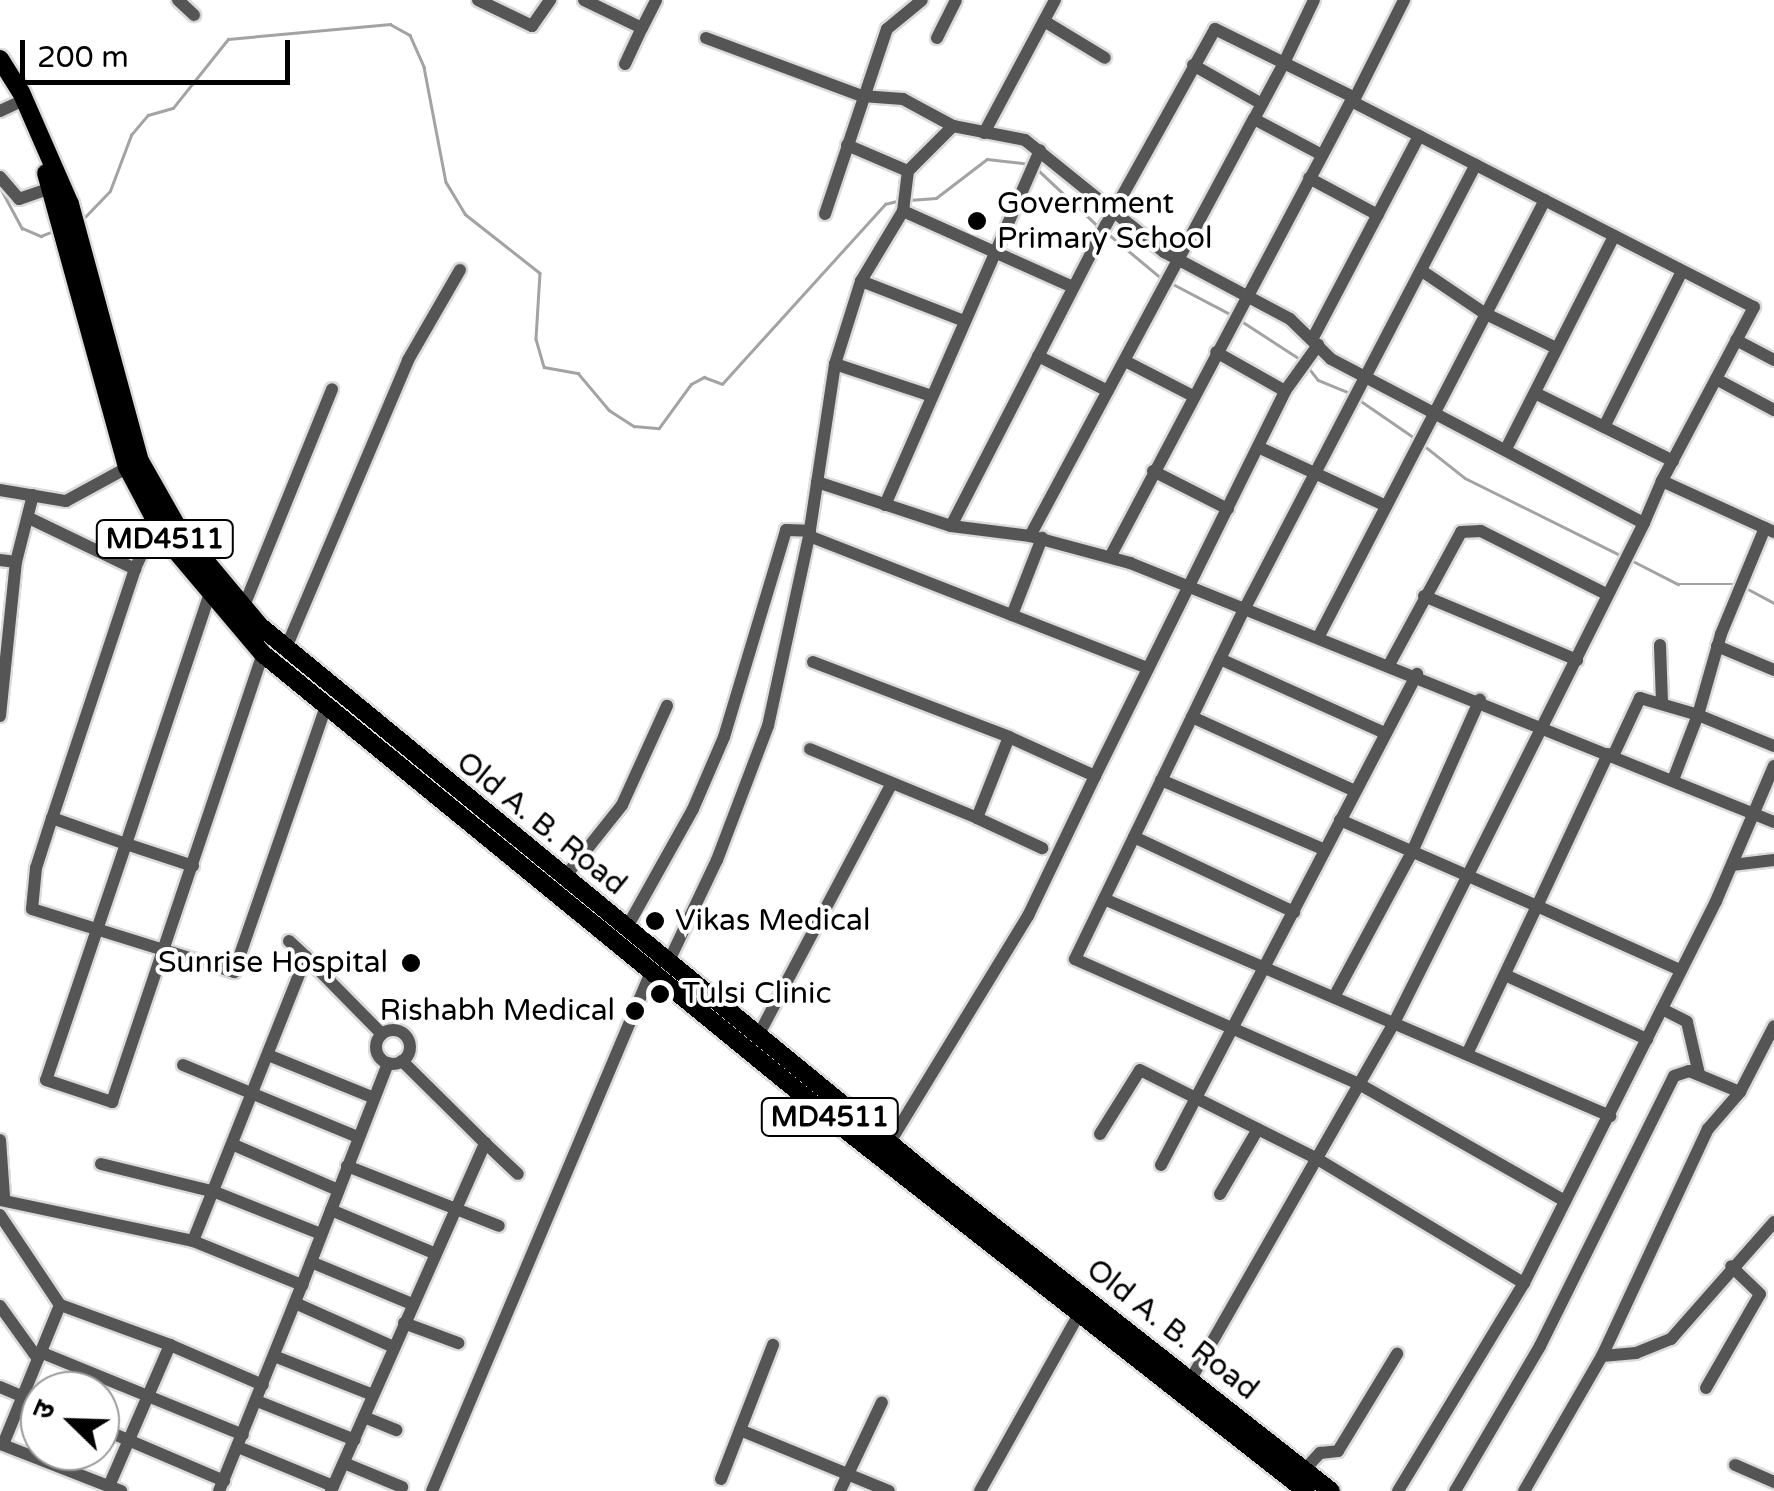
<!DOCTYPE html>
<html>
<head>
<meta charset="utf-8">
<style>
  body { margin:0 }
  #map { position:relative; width:1774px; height:1491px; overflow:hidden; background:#fff; font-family:"Varela Round","Noto Sans Devanagari",sans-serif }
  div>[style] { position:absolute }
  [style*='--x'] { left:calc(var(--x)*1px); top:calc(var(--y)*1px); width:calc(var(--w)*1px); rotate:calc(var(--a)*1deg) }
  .stream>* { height:2.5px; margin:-1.25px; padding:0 1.25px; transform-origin:1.25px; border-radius:1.25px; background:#a3a3a3 }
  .roads { filter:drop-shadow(2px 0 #dbdbdb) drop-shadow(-2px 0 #dbdbdb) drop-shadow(0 2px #dbdbdb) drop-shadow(0 -2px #dbdbdb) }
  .minor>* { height:12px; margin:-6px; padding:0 6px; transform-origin:6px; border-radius:6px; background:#555 }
  .minor>.ring { margin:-6px; padding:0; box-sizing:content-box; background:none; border:12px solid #555; border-radius:50% }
  .major>* { height:18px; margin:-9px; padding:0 9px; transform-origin:9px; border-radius:9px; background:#000 }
  .dots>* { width:28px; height:28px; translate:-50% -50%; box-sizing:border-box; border:5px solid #fff; border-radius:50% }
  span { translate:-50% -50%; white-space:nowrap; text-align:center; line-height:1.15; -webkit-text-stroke:8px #fff; paint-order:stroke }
  .shield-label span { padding:2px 8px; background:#fff; border:2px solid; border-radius:8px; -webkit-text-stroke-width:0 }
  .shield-label { font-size:28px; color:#000; font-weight:700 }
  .poi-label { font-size:30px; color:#000 }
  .left { translate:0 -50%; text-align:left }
  .right { translate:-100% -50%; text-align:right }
  .street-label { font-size:30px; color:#000 }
  .north { position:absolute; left:20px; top:1371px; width:100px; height:100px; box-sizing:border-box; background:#fff; border:2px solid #999; border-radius:50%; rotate:293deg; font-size:28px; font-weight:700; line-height:40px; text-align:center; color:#000 }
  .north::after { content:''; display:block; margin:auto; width:35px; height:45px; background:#000; clip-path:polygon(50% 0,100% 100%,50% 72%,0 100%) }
  .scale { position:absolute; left:20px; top:40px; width:270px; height:45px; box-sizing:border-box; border:5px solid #000; border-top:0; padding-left:12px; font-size:30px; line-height:35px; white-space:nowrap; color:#000; -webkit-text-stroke:8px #fff; paint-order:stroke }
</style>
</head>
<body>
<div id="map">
  <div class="stream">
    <i style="--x:1036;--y:168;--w:86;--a:43.1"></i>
    <i style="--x:0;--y:187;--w:47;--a:61.8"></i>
    <i style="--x:22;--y:228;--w:21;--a:23"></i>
    <i style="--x:41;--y:236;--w:16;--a:-22"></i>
    <i style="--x:909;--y:200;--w:27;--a:-4"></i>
    <i style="--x:936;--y:198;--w:64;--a:-37.4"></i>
    <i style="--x:987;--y:159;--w:43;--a:6.6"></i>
    <i style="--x:82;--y:220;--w:40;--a:-46"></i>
    <i style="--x:110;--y:191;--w:60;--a:-69.4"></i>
    <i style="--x:131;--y:135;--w:26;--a:-50"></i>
    <i style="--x:148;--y:115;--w:26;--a:-16"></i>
    <i style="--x:173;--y:108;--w:88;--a:-51.4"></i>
    <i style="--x:228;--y:39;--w:163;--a:-5.3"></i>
    <i style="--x:390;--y:24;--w:23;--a:29"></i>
    <i style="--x:410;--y:35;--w:35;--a:66"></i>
    <i style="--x:424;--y:67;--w:117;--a:79.2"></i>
    <i style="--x:446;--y:182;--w:37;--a:59"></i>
    <i style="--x:465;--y:214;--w:95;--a:38.2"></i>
    <i style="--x:540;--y:273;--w:66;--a:93.5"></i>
    <i style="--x:536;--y:339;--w:29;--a:74"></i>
    <i style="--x:544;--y:367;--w:35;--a:10"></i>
    <i style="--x:578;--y:373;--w:48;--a:50"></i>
    <i style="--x:609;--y:410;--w:30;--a:33"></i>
    <i style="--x:634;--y:426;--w:25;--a:5"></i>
    <i style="--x:659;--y:428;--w:54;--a:-54"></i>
    <i style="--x:691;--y:384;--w:15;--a:-28"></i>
    <i style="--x:704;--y:377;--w:19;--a:21"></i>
    <i style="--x:722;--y:384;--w:243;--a:-47.8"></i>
    <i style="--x:885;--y:204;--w:16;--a:-14"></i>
    <i style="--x:1106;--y:232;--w:72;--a:39.9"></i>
    <i style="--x:1173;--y:284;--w:67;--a:27.7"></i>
    <i style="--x:1243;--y:322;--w:72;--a:33"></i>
    <i style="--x:1308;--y:367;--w:16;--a:52"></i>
    <i style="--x:1318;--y:380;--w:35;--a:22"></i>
    <i style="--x:1361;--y:401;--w:67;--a:34.6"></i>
    <i style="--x:1422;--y:444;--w:55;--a:38.3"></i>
    <i style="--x:1465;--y:478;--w:173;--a:26.4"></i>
    <i style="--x:1631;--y:560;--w:53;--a:27.1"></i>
    <i style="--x:1678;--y:584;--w:58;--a:0"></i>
    <i style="--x:1748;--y:589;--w:30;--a:28"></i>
  </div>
  <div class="roads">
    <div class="minor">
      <i style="--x:178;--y:0;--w:22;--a:43"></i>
      <i style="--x:478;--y:0;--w:60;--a:25.7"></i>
      <i style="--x:532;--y:26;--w:32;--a:-55"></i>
      <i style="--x:584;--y:0;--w:64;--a:25.8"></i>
      <i style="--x:642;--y:28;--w:31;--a:-63"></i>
      <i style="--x:1314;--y:0;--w:70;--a:115.5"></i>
      <i style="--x:1284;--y:63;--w:79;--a:26.2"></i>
      <i style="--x:1355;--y:98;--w:110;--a:-63.4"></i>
      <i style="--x:1044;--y:21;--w:71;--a:31.2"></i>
      <i style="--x:706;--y:38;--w:166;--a:20.4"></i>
      <i style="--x:862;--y:96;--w:41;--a:4.2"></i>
      <i style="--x:903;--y:99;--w:57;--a:28.4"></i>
      <i style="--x:937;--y:38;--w:42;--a:-63.4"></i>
      <i style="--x:625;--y:64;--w:40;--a:-65"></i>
      <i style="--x:1193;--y:65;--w:79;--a:29.5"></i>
      <i style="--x:0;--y:111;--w:17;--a:-25"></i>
      <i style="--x:984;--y:133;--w:151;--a:-61.9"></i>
      <i style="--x:847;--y:145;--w:66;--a:23.1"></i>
      <i style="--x:0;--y:177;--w:29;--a:49"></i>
      <i style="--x:19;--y:199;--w:34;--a:-19"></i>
      <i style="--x:1309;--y:178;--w:78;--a:28.2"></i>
      <i style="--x:903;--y:211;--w:186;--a:24.1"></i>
      <i style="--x:825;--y:214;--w:195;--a:-71.5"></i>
      <i style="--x:887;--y:29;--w:45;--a:-39.6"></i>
      <i style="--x:1422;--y:271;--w:75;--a:34.1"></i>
      <i style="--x:1484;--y:313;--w:80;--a:25.9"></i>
      <i style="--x:861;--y:281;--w:110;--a:21.2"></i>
      <i style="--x:1314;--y:336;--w:226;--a:-62.3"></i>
      <i style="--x:1736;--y:340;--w:43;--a:27.8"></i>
      <i style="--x:1038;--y:356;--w:78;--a:26.6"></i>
      <i style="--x:1125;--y:361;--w:76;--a:27.2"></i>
      <i style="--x:835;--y:364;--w:102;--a:18.3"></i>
      <i style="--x:1716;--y:379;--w:66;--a:28.1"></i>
      <i style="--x:1285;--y:391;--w:57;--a:-54.3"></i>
      <i style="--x:1535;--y:393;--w:154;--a:26.2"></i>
      <i style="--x:1604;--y:427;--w:174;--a:-63.4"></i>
      <i style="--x:1258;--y:447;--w:141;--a:24.7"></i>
      <i style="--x:1506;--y:449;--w:239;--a:-63.1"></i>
      <i style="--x:1153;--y:471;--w:84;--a:26.9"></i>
      <i style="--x:817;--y:482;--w:141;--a:18.2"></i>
      <i style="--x:951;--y:526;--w:80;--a:7.2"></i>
      <i style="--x:1030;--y:536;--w:104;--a:15.1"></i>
      <i style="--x:1130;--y:563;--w:694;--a:21.91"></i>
      <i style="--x:0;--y:490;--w:67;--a:9.5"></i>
      <i style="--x:66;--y:501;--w:77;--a:-28.6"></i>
      <i style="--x:885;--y:505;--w:387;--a:-66.4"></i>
      <i style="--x:29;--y:518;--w:118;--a:25.7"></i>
      <i style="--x:1644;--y:523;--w:46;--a:-66.8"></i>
      <i style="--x:1662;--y:481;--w:123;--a:24.5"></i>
      <i style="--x:951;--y:526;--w:339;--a:-62.8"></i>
      <i style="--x:1106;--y:225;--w:224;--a:-60.9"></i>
      <i style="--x:1215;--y:29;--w:77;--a:26.2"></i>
      <i style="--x:1284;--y:63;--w:64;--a:118.2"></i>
      <i style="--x:809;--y:536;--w:364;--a:21.3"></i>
      <i style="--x:1030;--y:536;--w:473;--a:-61.8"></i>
      <i style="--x:1254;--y:119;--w:77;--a:27.9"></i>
      <i style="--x:164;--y:537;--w:20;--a:156"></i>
      <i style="--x:146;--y:545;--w:26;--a:115"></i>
      <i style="--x:135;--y:569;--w:262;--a:108.4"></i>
      <i style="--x:52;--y:818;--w:78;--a:19.4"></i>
      <i style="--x:126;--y:844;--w:249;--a:108.7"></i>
      <i style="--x:46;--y:1080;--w:70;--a:18.4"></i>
      <i style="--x:112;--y:1102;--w:473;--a:-71.4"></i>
      <i style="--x:1110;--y:557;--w:516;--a:-62.14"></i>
      <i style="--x:1351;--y:101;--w:140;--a:27.1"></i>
      <i style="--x:0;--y:560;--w:16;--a:7"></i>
      <i style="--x:1424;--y:596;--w:166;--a:22.7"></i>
      <i style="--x:244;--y:606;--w:234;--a:-67.9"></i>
      <i style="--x:1012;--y:615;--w:83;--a:-68.7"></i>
      <i style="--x:1319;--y:636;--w:491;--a:-62.6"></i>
      <i style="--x:1660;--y:645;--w:57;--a:88"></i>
      <i style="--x:1717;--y:646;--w:62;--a:22.8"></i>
      <i style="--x:286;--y:648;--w:313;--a:-67"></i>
      <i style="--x:408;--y:360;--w:104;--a:-60"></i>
      <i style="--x:1220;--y:659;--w:181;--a:24.2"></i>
      <i style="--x:813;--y:662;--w:210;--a:20.9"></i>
      <i style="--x:1390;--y:663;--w:149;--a:-61.5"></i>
      <i style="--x:1461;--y:532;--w:20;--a:-3"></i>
      <i style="--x:1481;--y:531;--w:140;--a:26.7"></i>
      <i style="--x:0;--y:716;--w:155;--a:-84.1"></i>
      <i style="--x:16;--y:562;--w:69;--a:-75.8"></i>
      <i style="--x:1192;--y:717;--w:179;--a:24.4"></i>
      <i style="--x:810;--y:749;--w:181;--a:22.4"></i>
      <i style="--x:1608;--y:754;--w:168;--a:115"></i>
      <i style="--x:1537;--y:906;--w:157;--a:24.1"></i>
      <i style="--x:1613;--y:756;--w:64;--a:-65"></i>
      <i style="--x:1640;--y:698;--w:60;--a:16.3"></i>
      <i style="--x:1698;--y:715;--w:84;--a:-74.1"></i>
      <i style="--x:1721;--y:634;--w:115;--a:-67.5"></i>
      <i style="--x:1095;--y:776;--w:429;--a:-63.7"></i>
      <i style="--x:1285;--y:391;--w:79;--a:-150.5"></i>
      <i style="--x:1161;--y:780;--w:178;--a:23.1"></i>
      <i style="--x:1673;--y:780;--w:70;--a:-69"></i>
      <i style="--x:1698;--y:715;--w:82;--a:22.2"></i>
      <i style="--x:52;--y:818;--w:52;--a:107.7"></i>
      <i style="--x:36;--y:868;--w:41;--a:95.6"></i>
      <i style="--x:32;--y:909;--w:212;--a:17.3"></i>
      <i style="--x:234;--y:972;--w:278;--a:-70.9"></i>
      <i style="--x:1340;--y:820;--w:215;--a:23.6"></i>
      <i style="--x:1537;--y:906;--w:164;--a:115.3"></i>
      <i style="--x:1134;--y:837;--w:177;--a:25.1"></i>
      <i style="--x:1732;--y:865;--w:42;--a:-6.8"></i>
      <i style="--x:193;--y:866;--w:71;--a:-161.8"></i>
      <i style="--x:126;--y:844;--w:265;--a:-71.5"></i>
      <i style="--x:564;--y:878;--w:93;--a:-51.5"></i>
      <i style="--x:622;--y:805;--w:109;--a:-65.6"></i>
      <i style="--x:1104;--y:899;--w:551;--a:23.21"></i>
      <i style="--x:626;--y:929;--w:137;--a:-60.8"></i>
      <i style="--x:693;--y:809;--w:78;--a:-66.7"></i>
      <i style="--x:724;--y:737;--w:216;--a:-73.3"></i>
      <i style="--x:786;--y:530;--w:24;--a:2"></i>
      <i style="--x:289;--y:941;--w:23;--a:43"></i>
      <i style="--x:668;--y:963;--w:114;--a:-64.6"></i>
      <i style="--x:717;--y:860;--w:143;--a:-69.2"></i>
      <i style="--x:768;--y:726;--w:194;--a:-77.8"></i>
      <i style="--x:809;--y:536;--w:174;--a:-81.4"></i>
      <i style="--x:835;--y:364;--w:87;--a:-72.6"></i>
      <i style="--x:861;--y:281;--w:82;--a:-59"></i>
      <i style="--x:903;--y:211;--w:40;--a:-82.9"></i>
      <i style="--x:908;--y:171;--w:64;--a:-45"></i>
      <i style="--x:953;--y:126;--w:73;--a:11"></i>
      <i style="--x:1025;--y:140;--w:179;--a:38.9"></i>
      <i style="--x:1164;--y:252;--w:143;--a:28"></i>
      <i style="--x:1290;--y:319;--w:57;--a:44.3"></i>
      <i style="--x:1331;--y:359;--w:353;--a:27.7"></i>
      <i style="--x:1644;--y:523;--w:559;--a:116.57"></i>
      <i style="--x:1394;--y:1023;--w:410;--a:119.7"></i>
      <i style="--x:1505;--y:975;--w:156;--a:24.3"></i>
      <i style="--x:1334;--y:997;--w:165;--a:-61.7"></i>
      <i style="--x:1412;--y:852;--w:167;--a:-66"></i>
      <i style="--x:1662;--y:1009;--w:28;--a:27"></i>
      <i style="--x:1687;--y:1022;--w:53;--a:77"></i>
      <i class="ring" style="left:376px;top:1030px;width:22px;height:22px"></i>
      <i style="--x:758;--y:1036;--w:286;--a:-62.1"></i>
      <i style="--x:268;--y:1055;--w:112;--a:22"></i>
      <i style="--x:183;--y:1065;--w:189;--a:22.4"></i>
      <i style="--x:1100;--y:1134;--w:75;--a:-58"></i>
      <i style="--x:1140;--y:1070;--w:195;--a:26.6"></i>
      <i style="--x:1314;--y:1157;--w:245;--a:31"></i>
      <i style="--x:0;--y:1140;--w:56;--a:85.9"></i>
      <i style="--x:890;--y:1142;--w:265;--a:-58.6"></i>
      <i style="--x:1028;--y:916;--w:155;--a:-64.4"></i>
      <i style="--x:1095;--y:776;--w:94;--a:-155.6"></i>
      <i style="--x:1009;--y:737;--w:87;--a:111.6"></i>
      <i style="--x:977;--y:818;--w:72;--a:24.8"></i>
      <i style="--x:485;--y:1143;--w:45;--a:43.2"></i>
      <i style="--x:234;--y:1145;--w:113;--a:23.4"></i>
      <i style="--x:101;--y:1164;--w:117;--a:13.8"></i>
      <i style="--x:215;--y:1192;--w:114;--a:21.6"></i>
      <i style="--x:1161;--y:1165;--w:554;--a:-62.46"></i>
      <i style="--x:347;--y:1166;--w:163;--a:21.5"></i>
      <i style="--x:1220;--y:1194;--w:75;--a:-59.7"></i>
      <i style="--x:0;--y:1200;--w:197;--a:12"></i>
      <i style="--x:193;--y:1241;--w:118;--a:22"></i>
      <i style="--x:302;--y:1285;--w:238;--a:-68.8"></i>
      <i style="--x:1565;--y:1201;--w:239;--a:-150.4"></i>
      <i style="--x:1357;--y:1083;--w:308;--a:-156.3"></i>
      <i style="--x:1075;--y:959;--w:392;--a:-64.2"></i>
      <i style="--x:1246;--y:606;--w:497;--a:-62.5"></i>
      <i style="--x:1476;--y:165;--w:312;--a:27.1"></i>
      <i style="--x:1754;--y:307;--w:197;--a:117.9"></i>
      <i style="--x:331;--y:1210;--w:112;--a:22.7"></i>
      <i style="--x:0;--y:1215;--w:108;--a:56.3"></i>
      <i style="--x:193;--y:1241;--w:306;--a:-68.3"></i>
      <i style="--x:306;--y:957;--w:108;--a:45.4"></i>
      <i style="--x:311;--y:1262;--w:109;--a:22.6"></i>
      <i style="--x:295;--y:1303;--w:108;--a:24"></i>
      <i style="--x:0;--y:1306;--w:65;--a:54.4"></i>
      <i style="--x:404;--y:1323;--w:58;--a:20.3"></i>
      <i style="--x:170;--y:1345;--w:101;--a:23.3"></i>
      <i style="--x:40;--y:1352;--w:219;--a:22.2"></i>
      <i style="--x:274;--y:1356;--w:106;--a:21.5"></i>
      <i style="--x:1602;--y:1356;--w:34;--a:-5"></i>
      <i style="--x:1636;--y:1353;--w:38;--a:-22"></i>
      <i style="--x:1671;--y:1339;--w:156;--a:-48.6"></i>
      <i style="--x:0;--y:1387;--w:43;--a:23"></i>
      <i style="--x:1706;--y:1388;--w:108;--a:-60.1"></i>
      <i style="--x:1760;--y:1294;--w:40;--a:-136"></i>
      <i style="--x:257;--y:1401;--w:105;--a:21.7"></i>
      <i style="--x:364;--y:1417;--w:35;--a:22"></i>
      <i style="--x:100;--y:1428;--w:135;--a:23.1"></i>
      <i style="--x:740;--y:1430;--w:161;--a:22.3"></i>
      <i style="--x:238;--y:1447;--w:103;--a:22.3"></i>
      <i style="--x:344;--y:1463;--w:63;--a:22.5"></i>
      <i style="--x:1735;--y:1465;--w:43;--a:23.6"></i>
      <i style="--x:1306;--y:1468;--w:21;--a:-47"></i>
      <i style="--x:1320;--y:1453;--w:18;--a:-6"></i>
      <i style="--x:1338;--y:1451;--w:114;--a:-58.7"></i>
      <i style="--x:721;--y:1479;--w:144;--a:-68.8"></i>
      <i style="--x:109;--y:1486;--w:154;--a:-66.6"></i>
      <i style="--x:170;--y:1345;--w:117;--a:-160"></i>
      <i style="--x:60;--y:1305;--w:151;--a:112.2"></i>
      <i style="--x:3;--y:1445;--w:127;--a:21.3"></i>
      <i style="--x:219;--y:1491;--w:222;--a:-68.1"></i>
      <i style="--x:331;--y:1491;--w:381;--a:-66.1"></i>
      <i style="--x:485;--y:1143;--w:117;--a:-135.3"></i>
      <i style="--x:432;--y:1491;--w:563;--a:-67.12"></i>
      <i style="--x:840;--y:1491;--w:98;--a:-64.7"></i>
      <i style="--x:980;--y:1491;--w:203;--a:-60.8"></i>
      <i style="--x:1398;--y:1491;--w:243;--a:-58.8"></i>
      <i style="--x:1524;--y:1283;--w:428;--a:-63.3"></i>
      <i style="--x:1716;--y:901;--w:147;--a:-66.8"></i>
      <i style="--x:1455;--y:1491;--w:168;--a:-59.6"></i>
      <i style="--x:1540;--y:1346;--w:301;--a:-63.6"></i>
      <i style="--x:1674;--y:1076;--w:16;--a:-18"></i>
      <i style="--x:1689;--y:1071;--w:55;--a:22.4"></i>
      <i style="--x:1740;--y:1092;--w:74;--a:-62.7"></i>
      <i style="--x:1524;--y:1491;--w:156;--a:-60"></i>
      <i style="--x:1602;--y:1356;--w:251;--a:-65"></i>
      <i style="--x:1708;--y:1129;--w:49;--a:-49.1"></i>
    </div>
    <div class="major">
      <i style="--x:0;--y:59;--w:39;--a:58"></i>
      <i style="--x:21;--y:92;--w:122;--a:66.4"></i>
      <i style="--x:70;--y:204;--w:266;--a:74.8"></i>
      <i style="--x:140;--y:461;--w:77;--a:60.4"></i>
      <i style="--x:178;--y:528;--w:128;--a:50.1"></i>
      <i style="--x:260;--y:626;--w:875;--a:39.39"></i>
      <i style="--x:936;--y:1181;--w:502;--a:38.13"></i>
      <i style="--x:46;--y:173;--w:305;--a:74.6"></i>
      <i style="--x:127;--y:467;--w:79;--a:62.1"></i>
      <i style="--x:164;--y:537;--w:153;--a:49.8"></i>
      <i style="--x:263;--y:654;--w:749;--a:39.26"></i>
      <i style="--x:843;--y:1128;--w:588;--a:38.1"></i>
    </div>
  </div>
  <div class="dots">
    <i style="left:977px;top:221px;background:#000"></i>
    <i style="left:655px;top:921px;background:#000"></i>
    <i style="left:411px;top:963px;background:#000"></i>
    <i style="left:660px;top:994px;background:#000"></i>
    <i style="left:635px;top:1011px;background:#000"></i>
  </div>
  <div class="shield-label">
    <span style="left:165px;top:539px">MD4511</span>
    <span style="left:830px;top:1117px">MD4511</span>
  </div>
  <div class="poi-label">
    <span class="left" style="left:997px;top:221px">Government<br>Primary School</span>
    <span class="left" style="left:675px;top:921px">Vikas Medical</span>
    <span class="right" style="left:388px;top:963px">Sunrise Hospital</span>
    <span class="left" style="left:682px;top:994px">Tulsi Clinic</span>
    <span class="right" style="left:615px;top:1011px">Rishabh Medical</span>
  </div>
  <div class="street-label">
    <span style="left:541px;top:824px;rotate:39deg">Old A. B. Road</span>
    <span style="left:1172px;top:1330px;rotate:38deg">Old A. B. Road</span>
  </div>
  <div class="north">उ</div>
  <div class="scale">200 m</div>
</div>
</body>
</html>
